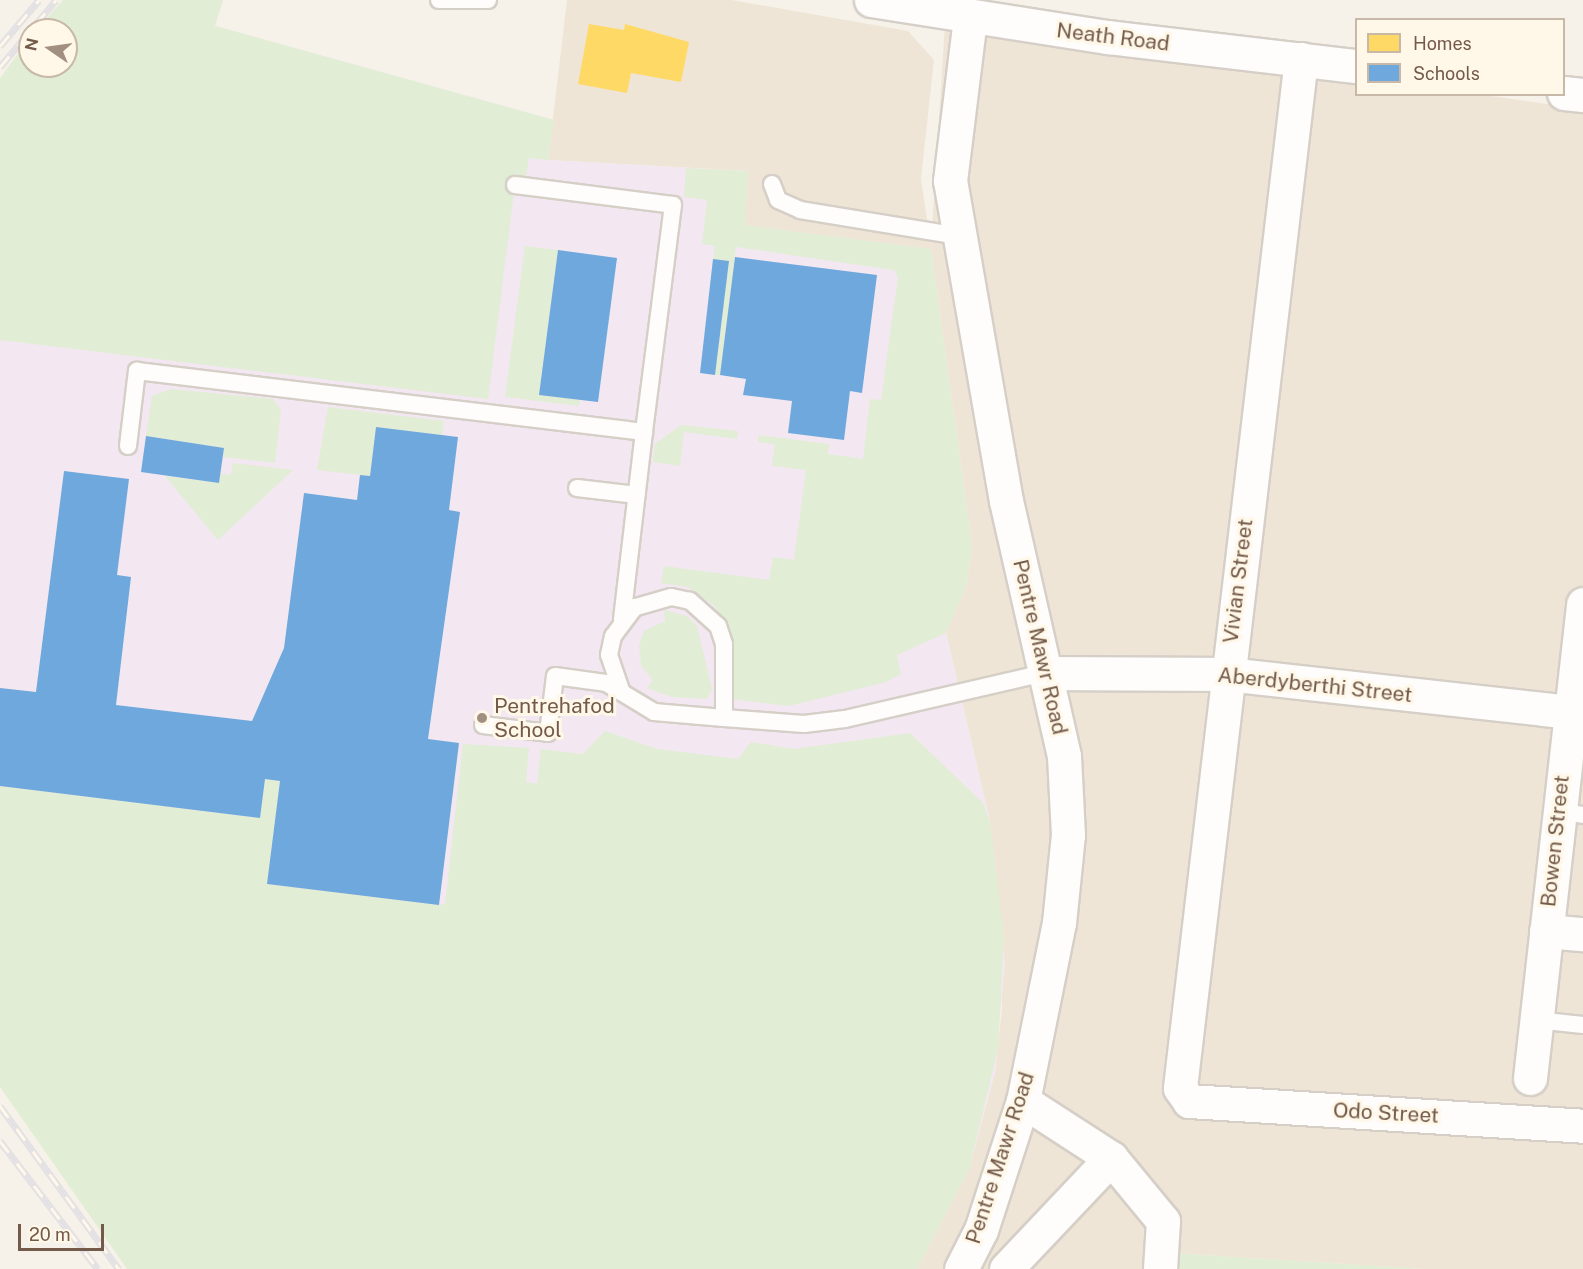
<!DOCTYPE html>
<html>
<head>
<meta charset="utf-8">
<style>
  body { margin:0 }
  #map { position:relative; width:1583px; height:1269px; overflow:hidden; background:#f6f2e9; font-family:"Public Sans",sans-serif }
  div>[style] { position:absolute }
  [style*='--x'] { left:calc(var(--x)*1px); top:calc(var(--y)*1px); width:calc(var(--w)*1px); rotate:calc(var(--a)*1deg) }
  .residential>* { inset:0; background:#efe5d6 }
  .education>* { inset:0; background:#f3e8f1 }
  .green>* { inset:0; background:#e1edd4 }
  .homes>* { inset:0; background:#ffd966 }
  .schools>* { inset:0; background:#6fa8dc }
  .roads { filter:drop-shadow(2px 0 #d5cfc7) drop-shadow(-2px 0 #d5cfc7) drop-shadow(0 2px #d5cfc7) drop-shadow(0 -2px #d5cfc7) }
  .lane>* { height:16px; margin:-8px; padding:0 8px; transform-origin:8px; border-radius:8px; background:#fefdfc }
  .street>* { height:33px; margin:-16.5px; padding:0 16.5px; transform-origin:16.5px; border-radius:16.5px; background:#fefdfc }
  .secondary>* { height:33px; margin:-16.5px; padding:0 16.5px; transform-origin:16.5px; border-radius:16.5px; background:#fefdfc }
  .rail>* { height:7px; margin-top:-3.5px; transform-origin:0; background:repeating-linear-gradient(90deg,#fff7e8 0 14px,#e4e1e4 0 28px); box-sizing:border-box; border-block:2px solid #e4e1e4 }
  .dots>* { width:16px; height:16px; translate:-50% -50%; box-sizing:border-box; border:3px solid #fff7e8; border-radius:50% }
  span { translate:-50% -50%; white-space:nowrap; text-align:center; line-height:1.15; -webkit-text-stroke:6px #fff7e8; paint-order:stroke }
  .street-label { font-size:21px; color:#735a49 }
  .poi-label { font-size:21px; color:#735a49 }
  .left { translate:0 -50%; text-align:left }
  .legend { position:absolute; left:1355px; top:18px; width:210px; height:78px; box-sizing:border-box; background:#fff7e8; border:2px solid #c7b8a8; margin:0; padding:8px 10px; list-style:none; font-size:18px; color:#735a49 }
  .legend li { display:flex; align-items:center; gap:12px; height:30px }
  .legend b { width:30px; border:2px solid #c7b8a8 }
  .north { position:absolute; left:18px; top:18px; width:60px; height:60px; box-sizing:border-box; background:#fff7e8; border:2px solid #c7b8a8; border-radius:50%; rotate:283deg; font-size:16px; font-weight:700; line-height:24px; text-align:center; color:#735a49 }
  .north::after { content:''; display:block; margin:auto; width:21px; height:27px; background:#a18f81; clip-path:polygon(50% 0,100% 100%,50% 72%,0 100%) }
  .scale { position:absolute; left:18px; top:1224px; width:86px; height:27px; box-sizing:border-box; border:3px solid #735a49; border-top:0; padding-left:8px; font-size:18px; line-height:21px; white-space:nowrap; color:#735a49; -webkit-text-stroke:4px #fff7e8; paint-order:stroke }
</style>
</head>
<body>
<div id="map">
  <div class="residential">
    <i style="clip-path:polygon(567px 0,732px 0,908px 31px,934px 60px,921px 179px,931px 245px,945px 23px,1356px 78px,1356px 94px,1477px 94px,1583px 109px,1583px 1269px,1424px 1269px,1171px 1253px,1169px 1269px,917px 1269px,969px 1169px,995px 1072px,1002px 1008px,990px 822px,946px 633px,967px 584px,972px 545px,931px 250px,744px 225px,748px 171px,548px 160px)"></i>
  </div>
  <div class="education">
    <i style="clip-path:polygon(223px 0,215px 26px,554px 120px,548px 160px,748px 171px,744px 225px,931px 249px,972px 545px,967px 584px,946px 633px,990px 822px,1005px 963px,995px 1072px,969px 1169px,917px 1269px,0 993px,0 126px,66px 66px)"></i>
  </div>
  <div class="green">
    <i style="clip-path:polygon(63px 0,223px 0,215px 26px,554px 120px,548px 160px,529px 158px,526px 177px,516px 176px,488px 399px,0 340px,0 78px,30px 38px,30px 66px,66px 66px,66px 30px,36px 30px)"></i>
    <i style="clip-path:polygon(686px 168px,748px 171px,745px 225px,931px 249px,972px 545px,967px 584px,946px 633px,897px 655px,901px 674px,886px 682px,789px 706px,730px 699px,726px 625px,715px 606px,688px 587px,661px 583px,664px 566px,769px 580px,773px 557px,794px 560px,806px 470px,772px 466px,775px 444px,758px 442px,759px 435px,829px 444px,828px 454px,863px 459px,870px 399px,881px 400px,898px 277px,894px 270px,736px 247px,720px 375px,715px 375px,729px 262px,713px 259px,715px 246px,702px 244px,707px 200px,684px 197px)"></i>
    <i style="clip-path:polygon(525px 246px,558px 250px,539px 394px,580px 400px,579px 406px,505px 397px)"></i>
    <i style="clip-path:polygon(171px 389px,273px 399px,281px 410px,275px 463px,223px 457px,224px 448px,146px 436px,152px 396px)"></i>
    <i style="clip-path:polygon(328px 407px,444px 421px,442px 435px,376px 427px,370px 476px,317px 470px)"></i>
    <i style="clip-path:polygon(681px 425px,738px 431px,737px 439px,684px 432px,680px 466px,653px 462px,655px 444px)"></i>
    <i style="clip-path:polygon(233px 463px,293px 470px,218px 540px,165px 476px,219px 483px,221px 474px,231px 475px)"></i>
    <i style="clip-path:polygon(664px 610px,687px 616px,697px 626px,712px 689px,707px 699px,672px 697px,647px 688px,653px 681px,641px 665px,639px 646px,644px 631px,665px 621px)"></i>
    <i style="clip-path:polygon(605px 731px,657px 749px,738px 759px,751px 742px,794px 749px,910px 733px,983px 803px,990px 822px,1004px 937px,998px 1049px,969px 1169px,917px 1269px,127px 1269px,0 1087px,0 786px,260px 818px,265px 779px,280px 781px,267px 884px,439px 905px,445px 904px,463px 744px,529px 748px,526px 782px,537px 784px,541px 749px,583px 754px)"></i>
    <i style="clip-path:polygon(1171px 1253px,1424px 1269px,1169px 1269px)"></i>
  </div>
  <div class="homes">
    <i style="clip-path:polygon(589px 24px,624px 30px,625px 24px,689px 42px,681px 82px,631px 73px,627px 93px,578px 84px)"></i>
  </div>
  <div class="schools">
    <i style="clip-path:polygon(558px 250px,617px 258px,598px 402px,539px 395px)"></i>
    <i style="clip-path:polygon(735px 257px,877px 275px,862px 393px,850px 391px,844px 440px,788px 433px,792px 401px,743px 395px,746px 379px,720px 375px)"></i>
    <i style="clip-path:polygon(713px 259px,729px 261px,715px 375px,700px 373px)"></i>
    <i style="clip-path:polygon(376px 427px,458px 437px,449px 510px,460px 512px,428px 739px,459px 743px,439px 905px,267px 884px,280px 781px,265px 779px,260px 818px,0 786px,0 688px,36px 692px,64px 471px,129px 479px,117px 575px,131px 577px,116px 705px,252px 721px,284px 648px,304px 493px,357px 500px,360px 475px,370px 476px)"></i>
    <i style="clip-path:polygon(146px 436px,224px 448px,219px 483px,141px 472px)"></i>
  </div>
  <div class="roads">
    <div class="lane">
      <i style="--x:439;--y:0;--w:49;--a:0"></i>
      <i style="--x:772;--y:184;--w:17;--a:69"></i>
      <i style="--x:778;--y:200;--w:24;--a:24"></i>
      <i style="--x:800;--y:210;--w:161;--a:9.3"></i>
      <i style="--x:515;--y:185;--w:159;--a:7.2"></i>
      <i style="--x:673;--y:205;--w:229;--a:97.3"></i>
      <i style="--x:128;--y:446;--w:76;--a:-83.2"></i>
      <i style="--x:137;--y:371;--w:511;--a:6.86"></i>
      <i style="--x:644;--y:432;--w:189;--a:96.7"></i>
      <i style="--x:577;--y:488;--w:60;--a:6.7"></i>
      <i style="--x:724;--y:718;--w:80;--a:4.3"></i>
      <i style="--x:804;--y:724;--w:41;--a:-7"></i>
      <i style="--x:845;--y:719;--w:205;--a:-13"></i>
      <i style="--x:483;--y:725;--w:65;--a:7"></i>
      <i style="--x:548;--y:733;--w:57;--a:-83"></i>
      <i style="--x:555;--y:676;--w:51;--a:7.8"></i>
      <i style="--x:606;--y:683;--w:56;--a:31.1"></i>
      <i style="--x:654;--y:712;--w:70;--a:4.9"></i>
      <i style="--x:724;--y:718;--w:74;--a:-90"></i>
      <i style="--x:724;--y:644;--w:19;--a:-108"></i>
      <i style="--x:718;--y:626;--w:38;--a:-138"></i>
      <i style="--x:690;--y:601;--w:19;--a:-168"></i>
      <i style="--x:671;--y:597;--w:37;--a:164"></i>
      <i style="--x:635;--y:607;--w:36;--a:127"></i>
      <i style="--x:613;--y:636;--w:19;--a:102"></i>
      <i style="--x:609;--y:655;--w:37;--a:71"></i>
      <i style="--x:1558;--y:811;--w:25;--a:9"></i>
      <i style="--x:1536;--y:1020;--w:47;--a:6.1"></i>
    </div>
    <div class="street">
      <i style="--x:1301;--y:59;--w:1036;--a:96.71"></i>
      <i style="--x:1180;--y:1088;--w:16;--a:55"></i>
      <i style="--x:1189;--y:1101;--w:395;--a:3.6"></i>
      <i style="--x:1045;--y:673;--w:182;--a:0.3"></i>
      <i style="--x:1227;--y:674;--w:358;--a:6.3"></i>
      <i style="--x:1546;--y:931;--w:37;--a:5"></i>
      <i style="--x:1530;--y:1078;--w:477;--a:-83.6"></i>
      <i style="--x:1023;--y:1101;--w:105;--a:32.9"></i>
      <i style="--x:1111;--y:1158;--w:82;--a:50.5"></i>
      <i style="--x:1163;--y:1221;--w:48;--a:93.6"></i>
      <i style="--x:1006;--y:1269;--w:153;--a:-46.6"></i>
    </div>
    <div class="secondary">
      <i style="--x:871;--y:0;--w:240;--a:8.9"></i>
      <i style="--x:1108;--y:37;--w:250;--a:6.7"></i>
      <i style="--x:1564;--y:93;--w:19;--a:6"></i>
      <i style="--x:961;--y:1269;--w:44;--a:-62.9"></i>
      <i style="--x:981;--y:1230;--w:136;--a:-72"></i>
      <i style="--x:1023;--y:1101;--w:182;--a:-78.6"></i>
      <i style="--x:1059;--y:923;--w:88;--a:-84.2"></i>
      <i style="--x:1068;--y:835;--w:79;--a:-92.9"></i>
      <i style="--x:1064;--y:756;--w:262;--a:-102.8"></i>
      <i style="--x:1006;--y:501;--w:325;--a:-99.9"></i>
      <i style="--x:950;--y:181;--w:164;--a:-83"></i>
    </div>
  </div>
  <div class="rail">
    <i style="--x:0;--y:46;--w:60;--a:-49.7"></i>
    <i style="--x:0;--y:67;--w:87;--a:-50.1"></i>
    <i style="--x:0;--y:1106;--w:202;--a:53.9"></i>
    <i style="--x:0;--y:1141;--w:161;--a:52.6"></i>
  </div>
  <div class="dots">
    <i style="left:482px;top:718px;background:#a18f81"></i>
  </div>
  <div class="street-label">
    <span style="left:1113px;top:37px;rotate:7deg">Neath Road</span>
    <span style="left:1238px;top:581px;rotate:-83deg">Vivian Street</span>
    <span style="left:1040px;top:647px;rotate:77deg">Pentre Mawr Road</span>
    <span style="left:1315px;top:685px;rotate:6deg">Aberdyberthi Street</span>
    <span style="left:1555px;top:841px;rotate:-84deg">Bowen Street</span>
    <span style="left:1386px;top:1113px;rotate:3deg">Odo Street</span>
    <span style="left:1000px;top:1158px;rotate:-72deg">Pentre Mawr Road</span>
  </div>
  <div class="poi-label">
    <span class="left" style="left:494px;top:718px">Pentrehafod<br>School</span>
  </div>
  <ul class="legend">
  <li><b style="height:16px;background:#ffd966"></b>Homes</li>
  <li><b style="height:16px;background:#6fa8dc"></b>Schools</li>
  </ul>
  <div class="north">N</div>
  <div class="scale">20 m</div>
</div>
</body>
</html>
